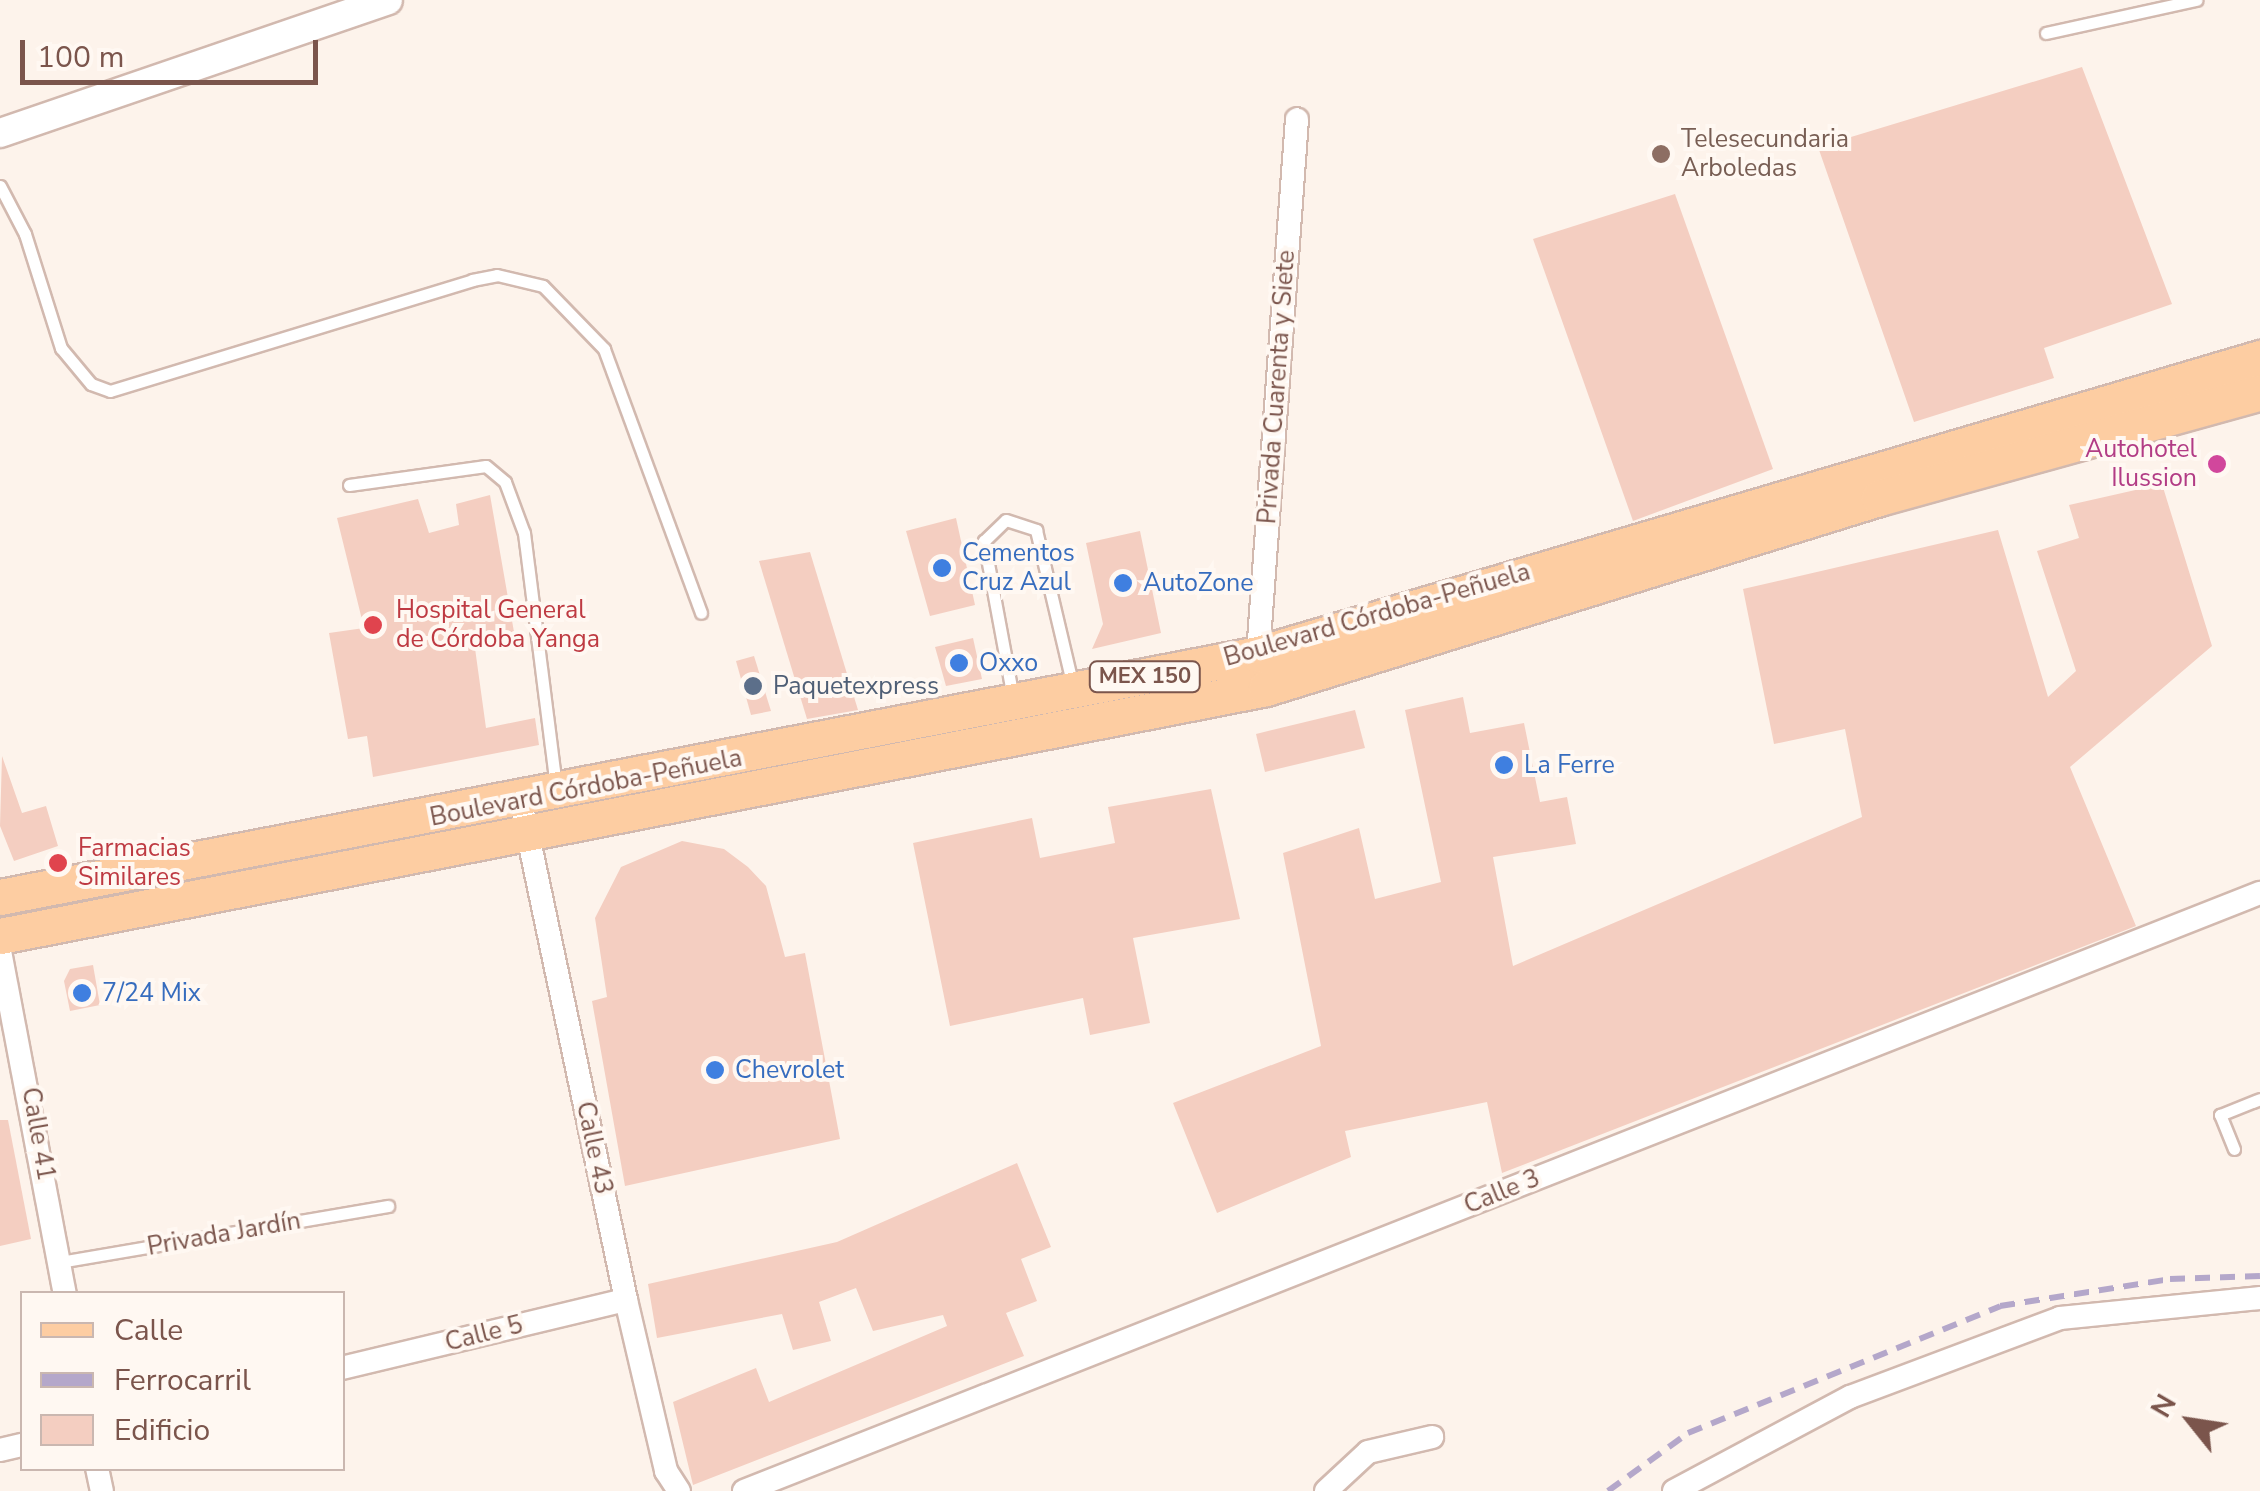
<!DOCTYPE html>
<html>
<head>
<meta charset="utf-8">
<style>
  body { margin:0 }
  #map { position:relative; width:2260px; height:1491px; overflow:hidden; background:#fdf3eb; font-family:"Nunito Sans",sans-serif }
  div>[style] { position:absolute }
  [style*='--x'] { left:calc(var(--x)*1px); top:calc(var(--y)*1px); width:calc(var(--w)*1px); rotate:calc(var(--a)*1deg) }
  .building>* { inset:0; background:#f4cec1 }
  .roads { filter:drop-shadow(2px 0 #d2b9af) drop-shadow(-2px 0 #d2b9af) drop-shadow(0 2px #d2b9af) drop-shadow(0 -2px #d2b9af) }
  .service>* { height:11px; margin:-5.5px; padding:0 5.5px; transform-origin:5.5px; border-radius:5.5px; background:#fff }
  .minor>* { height:22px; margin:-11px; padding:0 11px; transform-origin:11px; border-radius:11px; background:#fff }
  .tertiary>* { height:28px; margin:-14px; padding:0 14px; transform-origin:14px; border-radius:14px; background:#fff }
  .primary>* { height:35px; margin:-17.5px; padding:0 17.5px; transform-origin:17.5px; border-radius:17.5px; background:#fdcda2 }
  .rail>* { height:6px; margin-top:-3px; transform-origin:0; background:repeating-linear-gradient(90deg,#b4a7ca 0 15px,transparent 0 25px) }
  .dots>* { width:28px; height:28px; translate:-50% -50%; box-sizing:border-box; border:5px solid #fff8f2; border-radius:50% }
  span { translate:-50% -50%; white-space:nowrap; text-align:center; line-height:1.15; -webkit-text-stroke:8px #fff8f2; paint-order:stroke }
  .shield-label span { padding:2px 8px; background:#fff8f2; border:2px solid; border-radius:8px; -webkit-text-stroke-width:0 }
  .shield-label { font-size:22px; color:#7b554c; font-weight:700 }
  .education-label { font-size:25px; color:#785e54 }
  .left { translate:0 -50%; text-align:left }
  .street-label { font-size:25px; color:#7b554c }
  .hotel-label { font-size:25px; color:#b23c85 }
  .right { translate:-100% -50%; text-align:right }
  .shop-label { font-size:25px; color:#366cbe }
  .health-label { font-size:25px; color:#be3a42 }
  .service-label { font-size:25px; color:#4e5e75 }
  .legend { position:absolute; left:20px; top:1291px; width:325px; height:180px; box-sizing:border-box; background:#fff8f2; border:2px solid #cab7b0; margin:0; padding:12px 18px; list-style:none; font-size:30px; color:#7b554c }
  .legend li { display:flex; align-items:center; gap:20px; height:50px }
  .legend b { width:50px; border:2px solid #cab7b0 }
  .north { position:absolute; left:2140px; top:1371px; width:100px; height:100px; -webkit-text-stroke:8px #fff8f2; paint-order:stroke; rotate:300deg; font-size:28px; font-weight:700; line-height:40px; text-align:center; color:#7b554c }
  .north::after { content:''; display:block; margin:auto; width:35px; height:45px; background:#7b554c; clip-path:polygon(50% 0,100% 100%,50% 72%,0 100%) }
  .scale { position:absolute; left:20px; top:40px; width:298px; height:45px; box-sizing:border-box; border:5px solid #7b554c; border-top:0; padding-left:12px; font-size:30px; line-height:35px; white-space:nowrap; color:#7b554c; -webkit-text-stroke:8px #fff8f2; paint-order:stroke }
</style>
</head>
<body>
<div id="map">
  <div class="building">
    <i style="clip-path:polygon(2082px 67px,2172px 304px,2044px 348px,2054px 378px,1914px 422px,1818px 147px)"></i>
    <i style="clip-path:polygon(1675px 194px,1773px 469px,1633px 521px,1533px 239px)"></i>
    <i style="clip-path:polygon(2162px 484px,2212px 646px,2070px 767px,2136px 926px,1502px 1173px,1487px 1102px,1345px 1131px,1351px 1157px,1217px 1213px,1173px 1103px,1321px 1046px,1283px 853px,1359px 828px,1375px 899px,1441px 882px,1405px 710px,1463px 697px,1470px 733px,1524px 723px,1540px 802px,1567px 797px,1576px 844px,1493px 857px,1513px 966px,1862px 817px,1845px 729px,1774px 744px,1743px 589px,1998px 530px,2048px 697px,2076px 671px,2037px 551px,2079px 538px,2069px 505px)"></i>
    <i style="clip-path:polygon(490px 495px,514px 632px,474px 641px,486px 728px,535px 718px,539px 745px,373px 777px,367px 736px,348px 739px,329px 633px,364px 628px,337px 518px,418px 499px,429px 533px,459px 525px,456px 504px)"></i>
    <i style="clip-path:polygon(956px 518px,975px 605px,930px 616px,906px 531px)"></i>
    <i style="clip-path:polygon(1140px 531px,1161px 633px,1092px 649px,1103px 624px,1086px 543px)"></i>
    <i style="clip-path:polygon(810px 552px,858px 710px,807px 719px,759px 561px)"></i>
    <i style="clip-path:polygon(973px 638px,982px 679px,946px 686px,935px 647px)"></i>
    <i style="clip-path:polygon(754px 656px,771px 711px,751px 715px,736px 661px)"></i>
    <i style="clip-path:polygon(1355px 710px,1365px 748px,1265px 772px,1256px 734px)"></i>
    <i style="clip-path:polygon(2px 756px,22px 813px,46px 806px,58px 846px,14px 861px,0 826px)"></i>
    <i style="clip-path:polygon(1211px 789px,1240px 919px,1133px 938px,1150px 1023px,1090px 1035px,1083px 998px,950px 1026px,913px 843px,1032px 818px,1040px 858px,1115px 843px,1108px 807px)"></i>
    <i style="clip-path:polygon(682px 841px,724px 849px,748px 867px,766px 886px,785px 957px,805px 953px,840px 1139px,625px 1186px,592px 1001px,607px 997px,595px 918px,621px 867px)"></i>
    <i style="clip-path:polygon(93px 965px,100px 1005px,70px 1011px,64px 981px,70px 969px)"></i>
    <i style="clip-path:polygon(0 1120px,8px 1120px,31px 1239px,0 1246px)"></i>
    <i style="clip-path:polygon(1017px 1163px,1051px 1247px,1021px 1259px,1037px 1301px,1006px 1313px,1024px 1356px,693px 1485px,673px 1402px,756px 1368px,769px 1402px,947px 1326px,943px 1315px,873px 1331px,856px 1288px,819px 1302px,831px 1341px,793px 1350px,782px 1314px,657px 1338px,648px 1284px,837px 1242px)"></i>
  </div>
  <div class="roads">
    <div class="service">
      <i style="--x:2046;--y:33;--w:154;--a:-12.4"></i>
      <i style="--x:0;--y:186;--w:54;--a:62.5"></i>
      <i style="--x:25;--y:234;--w:120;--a:72.5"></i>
      <i style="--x:61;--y:348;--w:47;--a:50.2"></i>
      <i style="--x:91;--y:384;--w:20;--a:20"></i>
      <i style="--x:110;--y:391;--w:379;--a:-17"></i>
      <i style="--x:472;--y:280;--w:25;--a:-11"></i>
      <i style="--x:497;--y:275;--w:47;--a:13.4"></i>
      <i style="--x:543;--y:286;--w:88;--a:45.9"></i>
      <i style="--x:604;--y:349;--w:281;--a:69.8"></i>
      <i style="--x:349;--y:485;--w:138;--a:-7.9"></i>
      <i style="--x:486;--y:466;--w:25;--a:40"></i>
      <i style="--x:505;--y:482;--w:54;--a:69.6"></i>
      <i style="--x:524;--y:533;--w:254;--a:82.8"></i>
      <i style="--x:1013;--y:698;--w:160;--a:-100.5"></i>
      <i style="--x:984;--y:541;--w:30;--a:-44"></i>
      <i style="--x:1006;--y:520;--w:32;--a:18"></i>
      <i style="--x:1036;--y:530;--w:161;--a:76.7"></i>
      <i style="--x:2234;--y:1149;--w:37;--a:-112"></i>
      <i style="--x:2220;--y:1115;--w:43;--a:-21.8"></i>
      <i style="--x:60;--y:1262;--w:333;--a:-9.7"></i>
    </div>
    <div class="minor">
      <i style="--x:1258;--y:654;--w:536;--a:-85.83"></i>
      <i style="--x:521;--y:802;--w:509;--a:78.09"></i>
      <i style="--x:626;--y:1300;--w:176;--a:76.8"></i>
      <i style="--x:666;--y:1471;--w:24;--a:57"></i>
      <i style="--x:0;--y:951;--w:349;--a:79.3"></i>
      <i style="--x:342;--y:1368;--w:292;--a:-13.5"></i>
      <i style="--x:0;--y:1450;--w:23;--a:-13"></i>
      <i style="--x:97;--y:1468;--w:24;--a:78"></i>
      <i style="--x:744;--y:1491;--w:1630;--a:-21.53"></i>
      <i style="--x:1326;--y:1491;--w:57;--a:-42.9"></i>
      <i style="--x:1368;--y:1452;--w:66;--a:-13.2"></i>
      <i style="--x:1674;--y:1491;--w:200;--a:-28.1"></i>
      <i style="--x:1850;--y:1397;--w:224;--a:-20.6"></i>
      <i style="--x:2060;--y:1318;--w:201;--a:-5.7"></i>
    </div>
    <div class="tertiary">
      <i style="--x:0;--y:133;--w:410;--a:-18.9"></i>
    </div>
    <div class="primary">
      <i style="--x:0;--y:897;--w:1281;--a:-10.93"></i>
      <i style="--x:1258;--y:654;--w:1045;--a:-16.46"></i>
      <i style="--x:0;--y:936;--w:1290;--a:-11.08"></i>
      <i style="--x:1266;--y:688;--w:642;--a:-17.22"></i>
      <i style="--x:1879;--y:498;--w:395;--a:-15.5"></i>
    </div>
  </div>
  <div class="rail">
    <i style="--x:1608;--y:1491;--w:99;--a:-35.9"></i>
    <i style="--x:1688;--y:1433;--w:337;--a:-22.1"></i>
    <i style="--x:2000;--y:1306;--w:172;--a:-9"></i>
    <i style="--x:2170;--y:1279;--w:90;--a:-1.9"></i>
  </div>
  <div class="dots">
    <i style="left:1661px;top:154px;background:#8d6e63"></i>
    <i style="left:2217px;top:464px;background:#d1479c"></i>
    <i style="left:942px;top:568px;background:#3f7fe0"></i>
    <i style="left:1123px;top:583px;background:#3f7fe0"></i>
    <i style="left:373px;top:625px;background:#e0444e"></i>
    <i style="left:959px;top:663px;background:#3f7fe0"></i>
    <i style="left:753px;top:686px;background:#5c6f8a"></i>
    <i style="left:1504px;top:765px;background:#3f7fe0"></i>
    <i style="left:58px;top:863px;background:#e0444e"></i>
    <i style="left:82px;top:993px;background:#3f7fe0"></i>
    <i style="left:715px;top:1070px;background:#3f7fe0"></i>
  </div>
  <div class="shield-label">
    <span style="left:1145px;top:677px">MEX 150</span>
  </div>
  <div class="education-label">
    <span class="left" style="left:1681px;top:154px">Telesecundaria<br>Arboledas</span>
  </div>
  <div class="street-label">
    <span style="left:1277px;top:387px;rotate:-86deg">Privada Cuarenta y Siete</span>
    <span style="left:1377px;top:615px;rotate:-16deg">Boulevard Córdoba-Peñuela</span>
    <span style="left:586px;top:788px;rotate:-11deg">Boulevard Córdoba-Peñuela</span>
    <span style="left:38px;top:1134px;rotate:80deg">Calle 41</span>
    <span style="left:594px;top:1148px;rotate:78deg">Calle 43</span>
    <span style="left:1502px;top:1192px;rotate:-22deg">Calle 3</span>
    <span style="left:224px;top:1234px;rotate:-10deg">Privada Jardín</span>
    <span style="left:484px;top:1334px;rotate:-14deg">Calle 5</span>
  </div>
  <div class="hotel-label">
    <span class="right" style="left:2197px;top:464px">Autohotel<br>Ilussion</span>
  </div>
  <div class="shop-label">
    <span class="left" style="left:962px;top:568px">Cementos<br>Cruz Azul</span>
    <span class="left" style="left:1143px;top:583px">AutoZone</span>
    <span class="left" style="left:979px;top:663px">Oxxo</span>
    <span class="left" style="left:1524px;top:765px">La Ferre</span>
    <span class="left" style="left:102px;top:993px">7/24 Mix</span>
    <span class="left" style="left:735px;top:1070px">Chevrolet</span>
  </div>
  <div class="health-label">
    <span class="left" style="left:396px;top:625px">Hospital General<br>de Córdoba Yanga</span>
    <span class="left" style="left:78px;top:863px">Farmacias<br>Similares</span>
  </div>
  <div class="service-label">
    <span class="left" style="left:773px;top:686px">Paquetexpress</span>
  </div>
  <ul class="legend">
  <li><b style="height:12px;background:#fdcda2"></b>Calle</li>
  <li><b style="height:12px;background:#b4a7ca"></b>Ferrocarril</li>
  <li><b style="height:28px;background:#f4cec1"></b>Edificio</li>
  </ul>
  <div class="north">N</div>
  <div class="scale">100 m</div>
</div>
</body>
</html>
